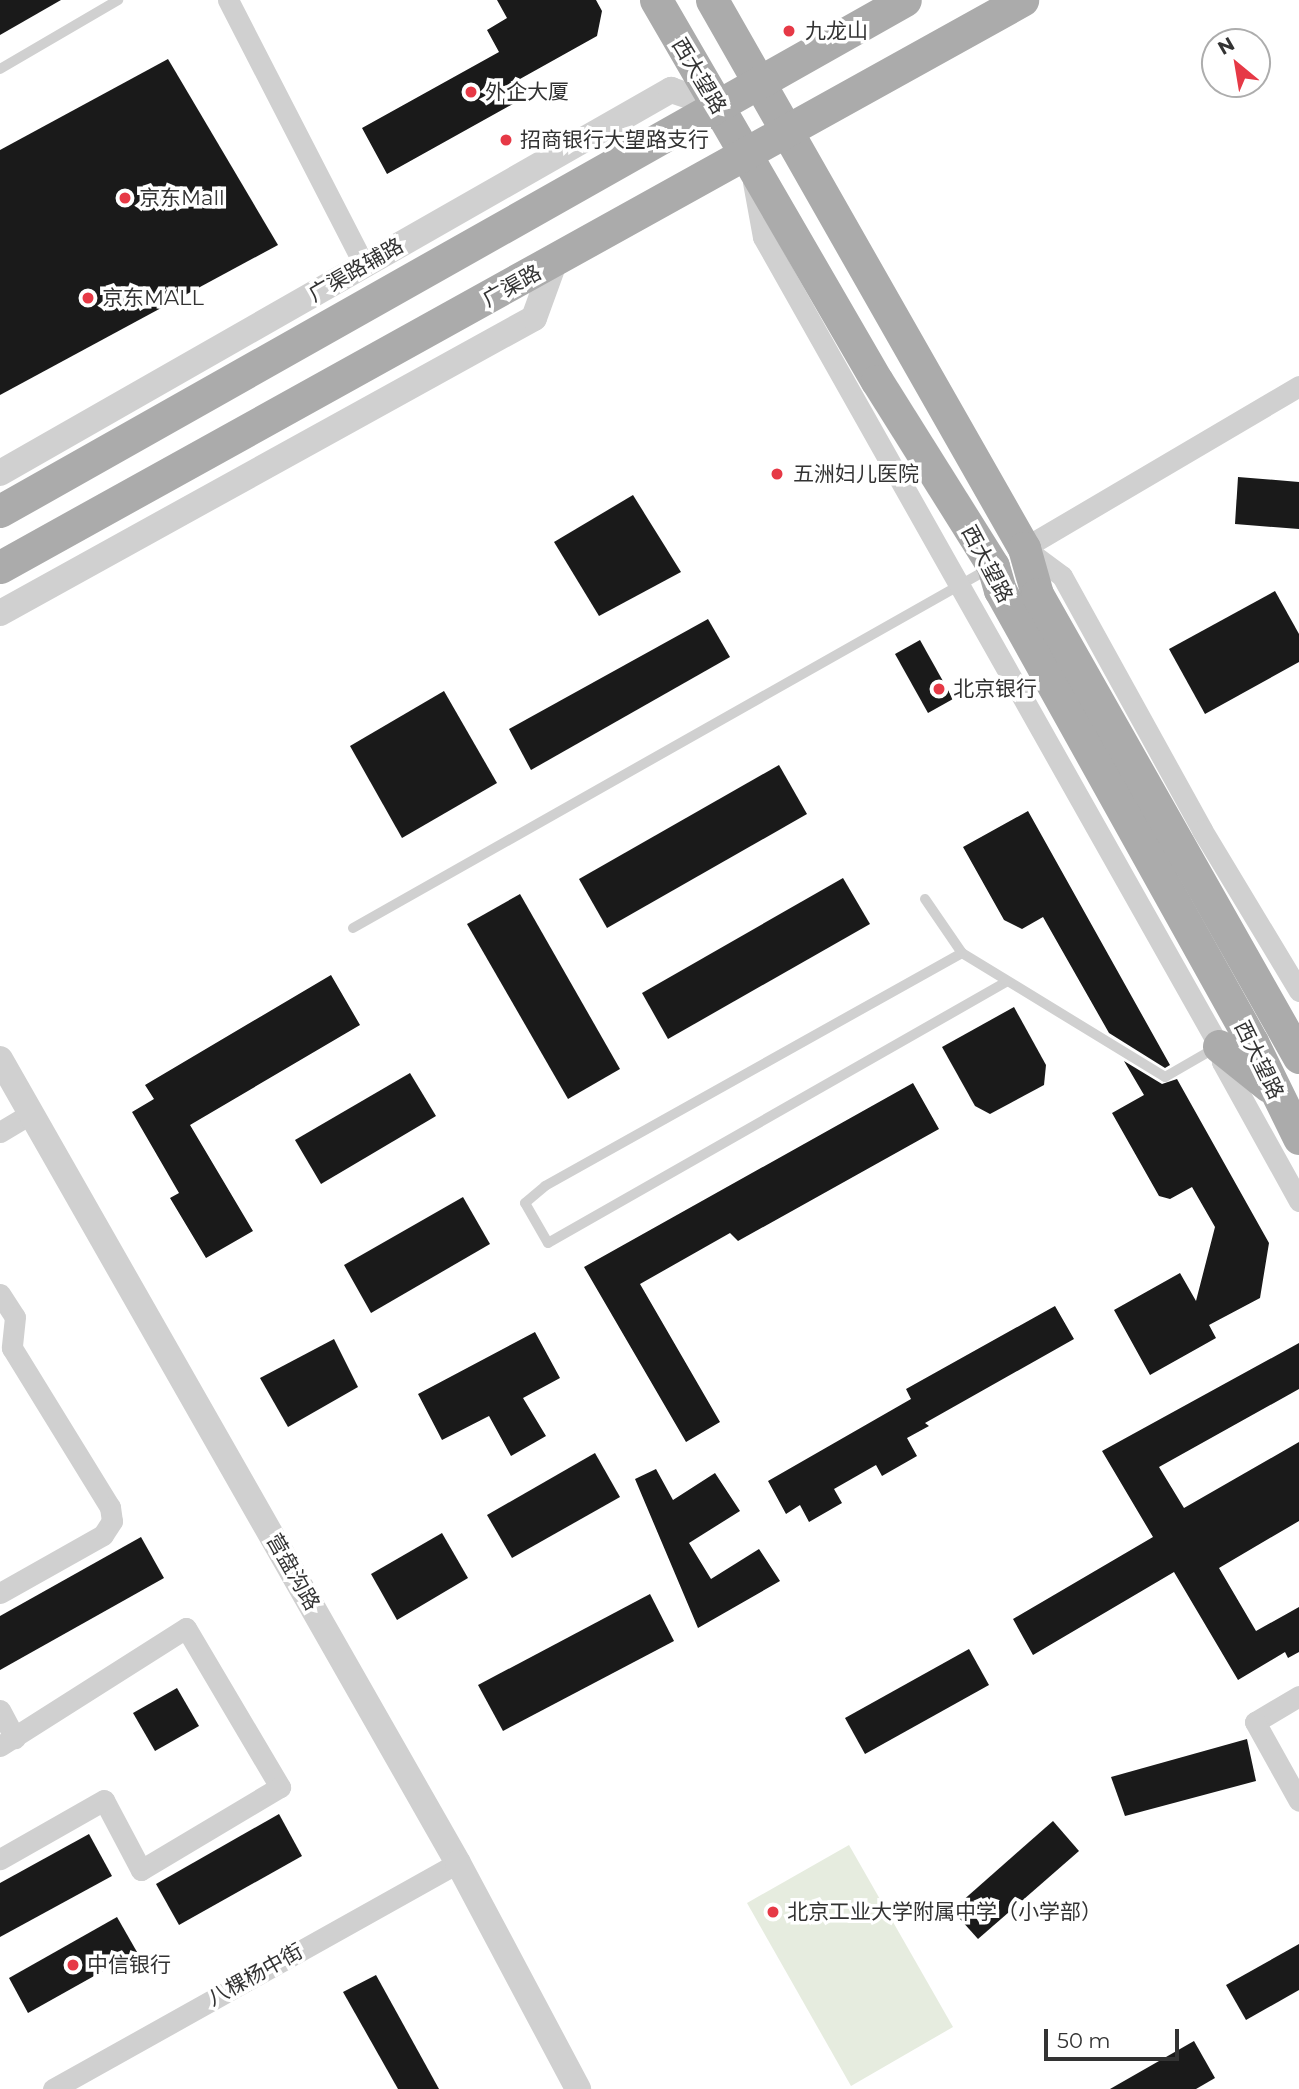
<!DOCTYPE html>
<html>
<head>
<meta charset="utf-8">
<style>
  body { margin:0 }
  #map { position:relative; width:1299px; height:2089px; overflow:hidden; background:#fff; font-family:Montserrat,"Noto Sans SC",sans-serif }
  div>[style] { position:absolute }
  [style*='--x'] { left:calc(var(--x)*1px); top:calc(var(--y)*1px); width:calc(var(--w)*1px); rotate:calc(var(--a)*1deg) }
  .green>* { inset:0; background:#e6ecdf }
  .building>* { inset:0; background:#1a1a1a }
  .service>* { height:10px; margin:-5px; padding:0 5px; transform-origin:5px; border-radius:5px; background:#d0d0d0 }
  .minor>* { height:21px; margin:-10.5px; padding:0 10.5px; transform-origin:10.5px; border-radius:10.5px; background:#d0d0d0 }
  .tertiary>* { height:26px; margin:-13px; padding:0 13px; transform-origin:13px; border-radius:13px; background:#d0d0d0 }
  .primary>* { height:33px; margin:-16.5px; padding:0 16.5px; transform-origin:16.5px; border-radius:16.5px; background:#ababab }
  .dots>* { width:19px; height:19px; translate:-50% -50%; box-sizing:border-box; border:4px solid #fff; border-radius:50% }
  span { translate:-50% -50%; white-space:nowrap; text-align:center; line-height:1.15; -webkit-text-stroke:7px #fff; paint-order:stroke }
  .poi-label { font-size:21px; color:#333 }
  .left { translate:0 -50%; text-align:left }
  .street-label { font-size:21px; color:#333 }
  .north { position:absolute; left:1201px; top:28px; width:70px; height:70px; box-sizing:border-box; background:#fff; border:2px solid #adadad; border-radius:50%; rotate:330deg; font-size:19px; font-weight:700; line-height:28px; text-align:center; color:#333 }
  .north::after { content:''; display:block; margin:auto; width:24px; height:32px; background:#e63946; clip-path:polygon(50% 0,100% 100%,50% 72%,0 100%) }
  .scale { position:absolute; left:1044px; top:2029px; width:135px; height:32px; box-sizing:border-box; border:4px solid #333; border-top:0; padding-left:9px; font-size:21px; line-height:24px; white-space:nowrap; color:#333; -webkit-text-stroke:5px #fff; paint-order:stroke }
</style>
</head>
<body>
<div id="map">
  <div class="green">
    <i style="clip-path:polygon(849px 1845px,953px 2027px,851px 2086px,747px 1903px)"></i>
  </div>
  <div class="building">
    <i style="clip-path:polygon(0 0,61px 0,0 35px)"></i>
    <i style="clip-path:polygon(497px 0,596px 0,602px 11px,597px 36px,511px 84px,520px 100px,387px 174px,362px 128px,499px 52px,487px 30px,507px 18px)"></i>
    <i style="clip-path:polygon(168px 59px,278px 245px,0 395px,0 150px)"></i>
    <i style="clip-path:polygon(1238px 477px,1299px 482px,1299px 529px,1235px 524px)"></i>
    <i style="clip-path:polygon(633px 495px,681px 572px,599px 616px,554px 542px)"></i>
    <i style="clip-path:polygon(1275px 591px,1299px 634px,1299px 662px,1205px 714px,1169px 649px)"></i>
    <i style="clip-path:polygon(708px 619px,730px 657px,531px 770px,509px 729px)"></i>
    <i style="clip-path:polygon(920px 640px,953px 699px,928px 713px,895px 654px)"></i>
    <i style="clip-path:polygon(444px 691px,497px 783px,402px 838px,350px 746px)"></i>
    <i style="clip-path:polygon(779px 765px,807px 814px,607px 928px,579px 879px)"></i>
    <i style="clip-path:polygon(1028px 811px,1170px 1065px,1165px 1068px,1109px 1033px,1043px 917px,1022px 929px,1004px 920px,963px 847px)"></i>
    <i style="clip-path:polygon(843px 878px,870px 924px,668px 1039px,642px 993px)"></i>
    <i style="clip-path:polygon(520px 894px,620px 1069px,568px 1099px,467px 924px)"></i>
    <i style="clip-path:polygon(331px 975px,360px 1025px,190px 1125px,253px 1231px,206px 1258px,170px 1198px,179px 1193px,132px 1112px,154px 1099px,145px 1085px)"></i>
    <i style="clip-path:polygon(1014px 1007px,1046px 1065px,1044px 1085px,990px 1114px,975px 1106px,942px 1047px)"></i>
    <i style="clip-path:polygon(1124px 1061px,1162px 1084px,1177px 1079px,1269px 1243px,1260px 1298px,1209px 1325px,1216px 1338px,1150px 1375px,1114px 1310px,1180px 1273px,1196px 1301px,1215px 1227px,1192px 1187px,1170px 1199px,1159px 1196px,1112px 1113px,1144px 1095px)"></i>
    <i style="clip-path:polygon(410px 1073px,436px 1116px,321px 1184px,295px 1140px)"></i>
    <i style="clip-path:polygon(913px 1083px,939px 1129px,738px 1241px,730px 1233px,640px 1284px,720px 1422px,686px 1442px,584px 1267px)"></i>
    <i style="clip-path:polygon(463px 1197px,490px 1244px,371px 1313px,344px 1265px)"></i>
    <i style="clip-path:polygon(1055px 1306px,1074px 1339px,925px 1423px,929px 1426px,907px 1438px,917px 1456px,882px 1476px,876px 1465px,834px 1489px,842px 1503px,809px 1522px,800px 1505px,786px 1514px,768px 1481px,911px 1399px,906px 1389px)"></i>
    <i style="clip-path:polygon(535px 1332px,560px 1378px,523px 1398px,546px 1436px,511px 1456px,489px 1416px,442px 1440px,418px 1394px)"></i>
    <i style="clip-path:polygon(334px 1339px,358px 1387px,288px 1427px,260px 1378px)"></i>
    <i style="clip-path:polygon(1299px 1343px,1299px 1389px,1159px 1467px,1184px 1508px,1299px 1442px,1299px 1521px,1219px 1568px,1256px 1631px,1299px 1607px,1299px 1652px,1288px 1658px,1285px 1652px,1238px 1680px,1174px 1572px,1033px 1655px,1013px 1619px,1153px 1537px,1102px 1451px)"></i>
    <i style="clip-path:polygon(595px 1453px,620px 1497px,512px 1558px,487px 1515px)"></i>
    <i style="clip-path:polygon(656px 1469px,673px 1500px,715px 1473px,740px 1511px,689px 1543px,711px 1579px,759px 1549px,780px 1581px,698px 1628px,635px 1479px)"></i>
    <i style="clip-path:polygon(442px 1533px,468px 1578px,397px 1620px,371px 1574px)"></i>
    <i style="clip-path:polygon(141px 1537px,164px 1578px,0 1670px,0 1616px)"></i>
    <i style="clip-path:polygon(650px 1594px,674px 1641px,503px 1731px,478px 1685px)"></i>
    <i style="clip-path:polygon(969px 1649px,989px 1685px,865px 1754px,845px 1718px)"></i>
    <i style="clip-path:polygon(177px 1688px,199px 1726px,155px 1751px,133px 1713px)"></i>
    <i style="clip-path:polygon(1247px 1739px,1256px 1781px,1125px 1816px,1111px 1777px)"></i>
    <i style="clip-path:polygon(279px 1814px,302px 1856px,179px 1925px,156px 1884px)"></i>
    <i style="clip-path:polygon(1053px 1821px,1079px 1851px,978px 1939px,952px 1910px)"></i>
    <i style="clip-path:polygon(89px 1834px,112px 1876px,0 1937px,0 1883px)"></i>
    <i style="clip-path:polygon(117px 1917px,137px 1952px,28px 2013px,9px 1978px)"></i>
    <i style="clip-path:polygon(1299px 1944px,1299px 1990px,1246px 2020px,1226px 1985px)"></i>
    <i style="clip-path:polygon(376px 1975px,439px 2089px,398px 2089px,343px 1992px)"></i>
    <i style="clip-path:polygon(1194px 2041px,1215px 2078px,1196px 2089px,1110px 2089px)"></i>
  </div>
  <div class="service">
    <i style="--x:0;--y:69;--w:137;--a:-30.3"></i>
    <i style="--x:925;--y:899;--w:65;--a:55.6"></i>
    <i style="--x:353;--y:928;--w:732;--a:-29.47"></i>
    <i style="--x:1006;--y:982;--w:527;--a:150.32"></i>
    <i style="--x:548;--y:1243;--w:46;--a:-119.9"></i>
    <i style="--x:525;--y:1203;--w:26;--a:-40"></i>
    <i style="--x:545;--y:1186;--w:478;--a:-29.2"></i>
    <i style="--x:962;--y:953;--w:238;--a:31.4"></i>
    <i style="--x:1165;--y:1077;--w:60;--a:-30"></i>
  </div>
  <div class="minor">
    <i style="--x:228;--y:0;--w:296;--a:62.8"></i>
    <i style="--x:753;--y:182;--w:56;--a:79.7"></i>
    <i style="--x:763;--y:237;--w:929;--a:60.59"></i>
    <i style="--x:1219;--y:1046;--w:16;--a:79"></i>
    <i style="--x:1222;--y:1062;--w:159;--a:61"></i>
    <i style="--x:1299;--y:386;--w:319;--a:149.5"></i>
    <i style="--x:1024;--y:548;--w:47;--a:36.4"></i>
    <i style="--x:1062;--y:576;--w:290;--a:61.1"></i>
    <i style="--x:1202;--y:830;--w:188;--a:58.9"></i>
    <i style="--x:0;--y:1132;--w:37;--a:-31"></i>
    <i style="--x:0;--y:1294;--w:27;--a:57"></i>
    <i style="--x:15;--y:1317;--w:31;--a:96"></i>
    <i style="--x:12;--y:1348;--w:187;--a:58.4"></i>
    <i style="--x:110;--y:1507;--w:14;--a:82"></i>
    <i style="--x:112;--y:1521;--w:17;--a:123"></i>
    <i style="--x:103;--y:1535;--w:118;--a:150.6"></i>
    <i style="--x:1299;--y:1696;--w:51;--a:149.4"></i>
    <i style="--x:1255;--y:1722;--w:90;--a:60.9"></i>
    <i style="--x:0;--y:1710;--w:32;--a:62"></i>
    <i style="--x:0;--y:1746;--w:220;--a:-32.4"></i>
    <i style="--x:186;--y:1628;--w:185;--a:59.4"></i>
    <i style="--x:280;--y:1787;--w:162;--a:149.2"></i>
    <i style="--x:141;--y:1870;--w:79;--a:-117.9"></i>
    <i style="--x:104;--y:1800;--w:120;--a:150.4"></i>
    <i style="--x:53;--y:2089;--w:464;--a:-29.2"></i>
  </div>
  <div class="tertiary">
    <i style="--x:0;--y:473;--w:773;--a:-29.72"></i>
    <i style="--x:671;--y:90;--w:47;--a:18.4"></i>
    <i style="--x:0;--y:613;--w:610;--a:-28.92"></i>
    <i style="--x:534;--y:318;--w:59;--a:-70"></i>
    <i style="--x:0;--y:1059;--w:925;--a:60.33"></i>
    <i style="--x:458;--y:1863;--w:256;--a:62"></i>
  </div>
  <div class="primary">
    <i style="--x:656;--y:0;--w:440;--a:59.9"></i>
    <i style="--x:877;--y:381;--w:218;--a:57.9"></i>
    <i style="--x:993;--y:566;--w:25;--a:74"></i>
    <i style="--x:1000;--y:590;--w:518;--a:60.86"></i>
    <i style="--x:1252;--y:1042;--w:107;--a:63.9"></i>
    <i style="--x:712;--y:0;--w:631;--a:60.35"></i>
    <i style="--x:1024;--y:548;--w:48;--a:74.2"></i>
    <i style="--x:1037;--y:594;--w:532;--a:60.5"></i>
    <i style="--x:0;--y:511;--w:1039;--a:-29.45"></i>
    <i style="--x:0;--y:567;--w:1169;--a:-29.02"></i>
    <i style="--x:1219;--y:1046;--w:64;--a:38.7"></i>
  </div>
  <div class="dots">
    <i style="left:789px;top:31px;background:#e63946"></i>
    <i style="left:471px;top:92px;background:#e63946"></i>
    <i style="left:506px;top:140px;background:#e63946"></i>
    <i style="left:125px;top:198px;background:#e63946"></i>
    <i style="left:88px;top:298px;background:#e63946"></i>
    <i style="left:777px;top:474px;background:#e63946"></i>
    <i style="left:939px;top:689px;background:#e63946"></i>
    <i style="left:773px;top:1912px;background:#e63946"></i>
    <i style="left:73px;top:1965px;background:#e63946"></i>
  </div>
  <div class="poi-label">
    <span class="left" style="left:805px;top:31px">九龙山</span>
    <span class="left" style="left:485px;top:92px">外企大厦</span>
    <span class="left" style="left:520px;top:140px">招商银行大望路支行</span>
    <span class="left" style="left:139px;top:198px">京东Mall</span>
    <span class="left" style="left:102px;top:298px">京东MALL</span>
    <span class="left" style="left:793px;top:474px">五洲妇儿医院</span>
    <span class="left" style="left:953px;top:689px">北京银行</span>
    <span class="left" style="left:787px;top:1912px">北京工业大学附属中学（小学部）</span>
    <span class="left" style="left:87px;top:1965px">中信银行</span>
  </div>
  <div class="street-label">
    <span style="left:699px;top:76px;rotate:59deg">西大望路</span>
    <span style="left:356px;top:270px;rotate:-30deg">广渠路辅路</span>
    <span style="left:512px;top:286px;rotate:-29deg">广渠路</span>
    <span style="left:987px;top:564px;rotate:62deg">西大望路</span>
    <span style="left:1259px;top:1060px;rotate:64deg">西大望路</span>
    <span style="left:293px;top:1572px;rotate:60deg">营盘沟路</span>
    <span style="left:255px;top:1975px;rotate:-29deg">八棵杨中街</span>
  </div>
  <div class="north">N</div>
  <div class="scale">50 m</div>
</div>
</body>
</html>
